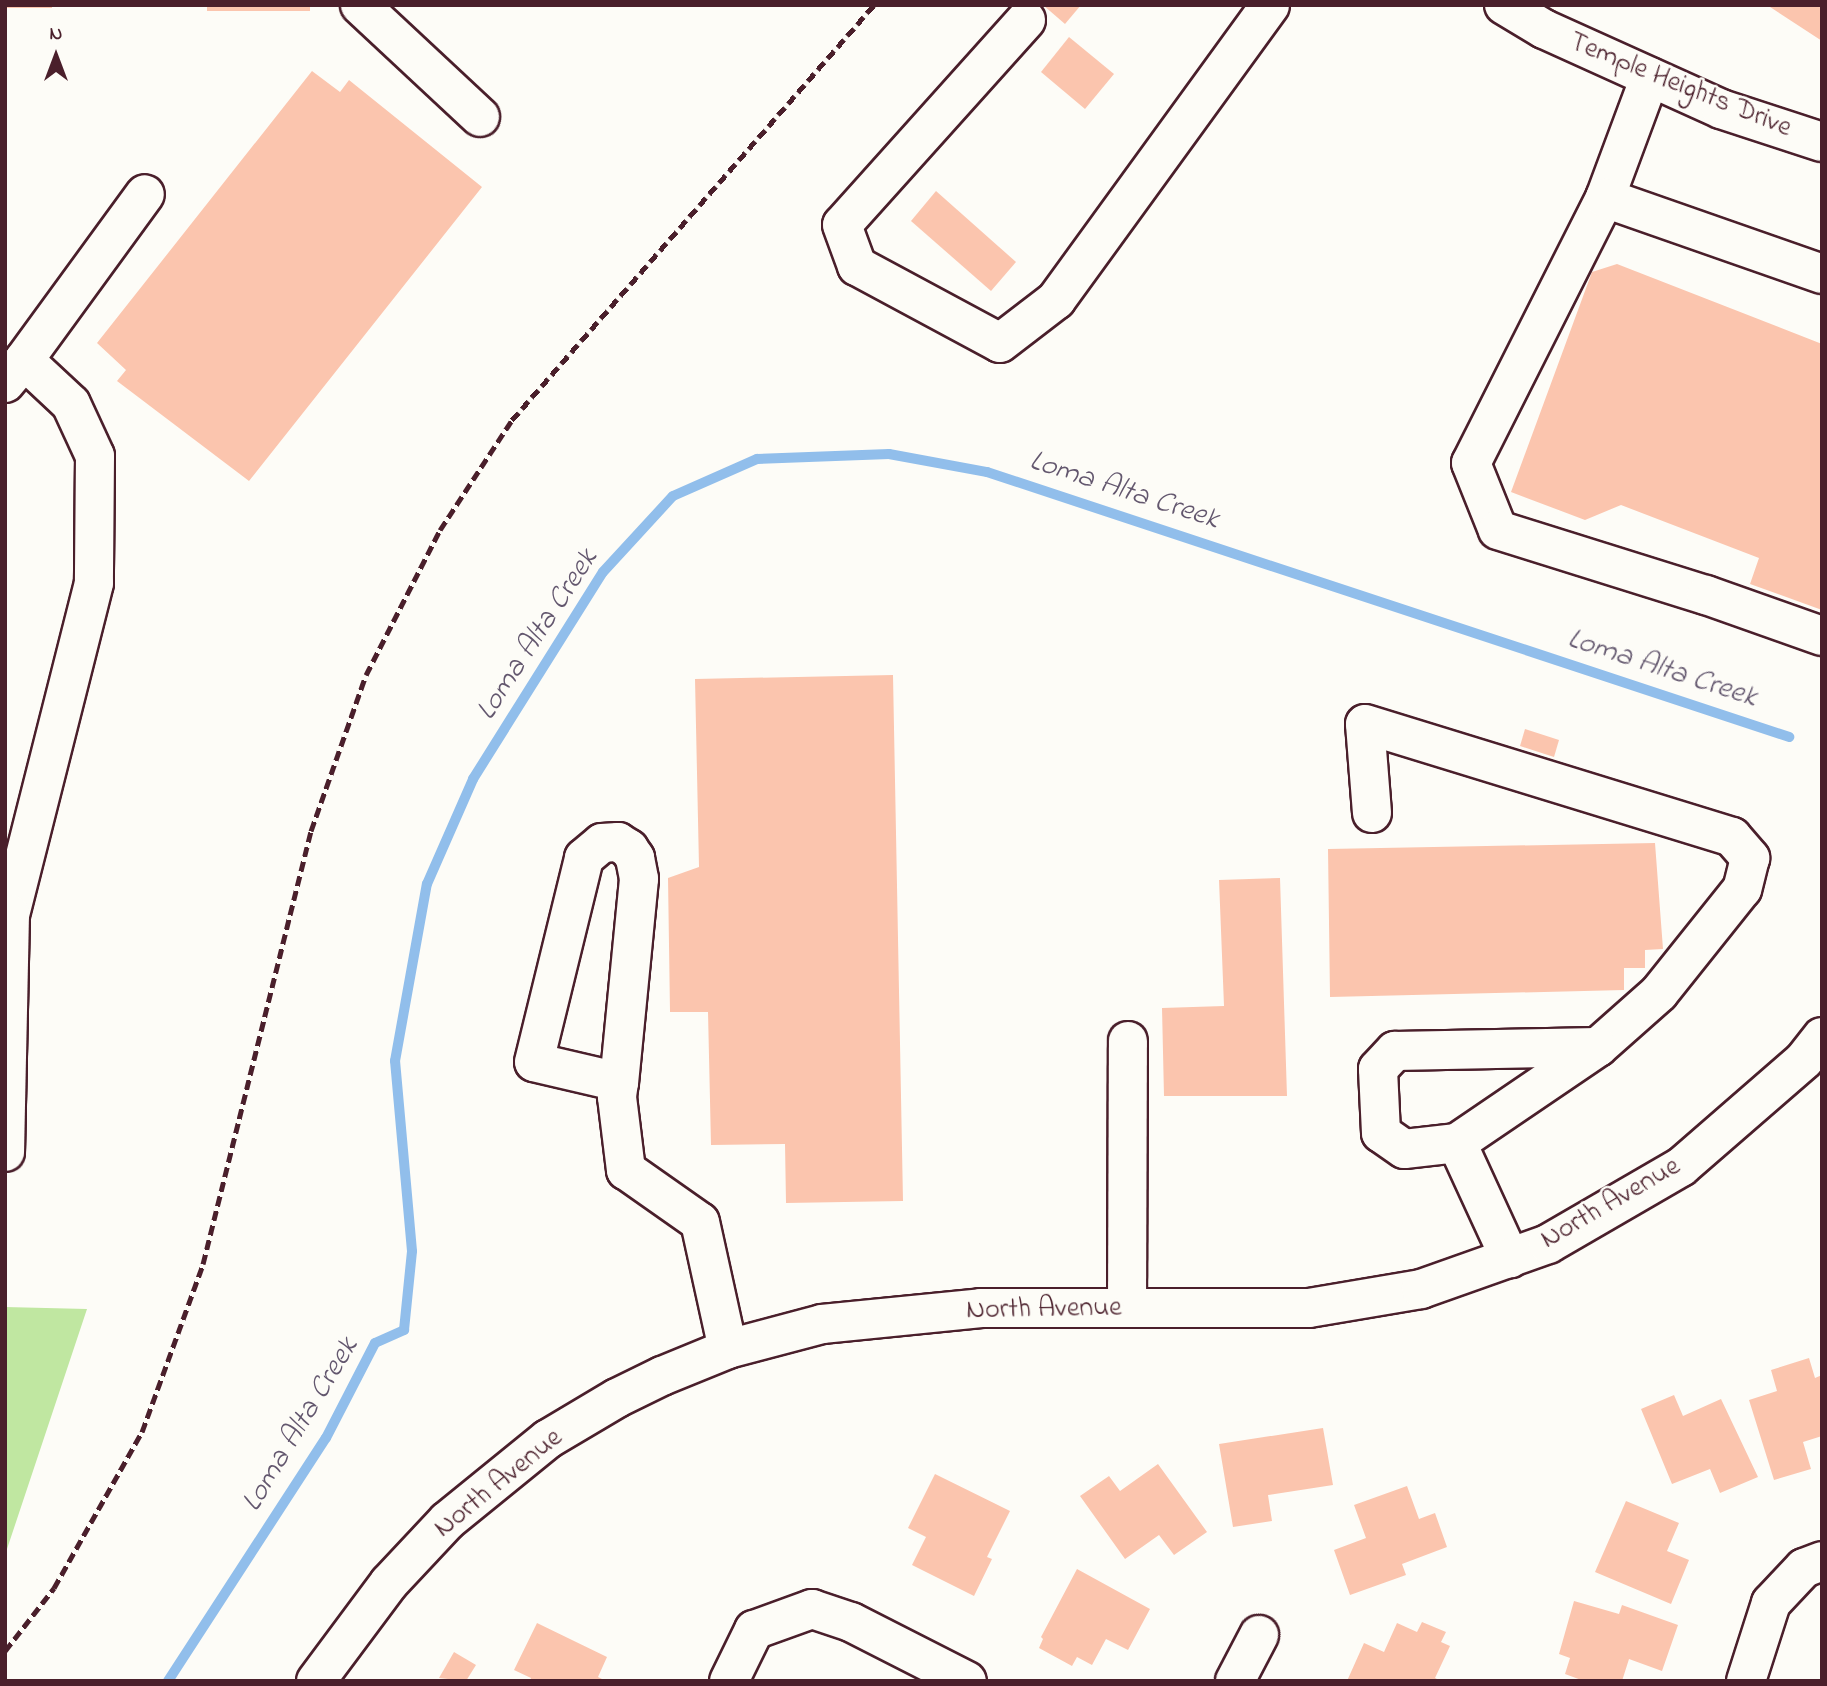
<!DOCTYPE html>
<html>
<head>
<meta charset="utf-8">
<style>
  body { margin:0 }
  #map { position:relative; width:1827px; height:1686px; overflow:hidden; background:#fdfcf7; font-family:"Indie Flower",sans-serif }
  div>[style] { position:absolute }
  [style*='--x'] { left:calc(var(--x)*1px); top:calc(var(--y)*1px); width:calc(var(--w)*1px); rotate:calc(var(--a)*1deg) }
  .green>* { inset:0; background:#c0e7a1 }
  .stream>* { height:10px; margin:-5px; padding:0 5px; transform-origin:5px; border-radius:5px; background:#91beeb }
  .building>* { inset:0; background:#fbc5ae }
  .roads { filter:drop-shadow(2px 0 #4a1f2b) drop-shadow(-2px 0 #4a1f2b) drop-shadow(0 2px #4a1f2b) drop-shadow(0 -2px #4a1f2b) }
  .minor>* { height:38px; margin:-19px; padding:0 19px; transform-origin:19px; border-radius:19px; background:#fdfcf7 }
  .major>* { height:38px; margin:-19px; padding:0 19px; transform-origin:19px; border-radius:19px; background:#fdfcf7 }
  .rail>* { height:5px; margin-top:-2.5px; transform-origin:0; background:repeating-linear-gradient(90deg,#4a1f2b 0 10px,transparent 0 15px) }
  span { translate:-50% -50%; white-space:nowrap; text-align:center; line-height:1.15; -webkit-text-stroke:5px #fdfcf7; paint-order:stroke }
  .street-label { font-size:28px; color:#4a1f2b }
  .water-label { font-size:30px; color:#63576e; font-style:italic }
  .frame { position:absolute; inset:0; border:7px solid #4a1f2b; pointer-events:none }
  .north { position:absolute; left:21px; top:21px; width:70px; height:70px; -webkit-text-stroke:5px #fdfcf7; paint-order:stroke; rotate:0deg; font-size:19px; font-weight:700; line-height:28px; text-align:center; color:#4a1f2b }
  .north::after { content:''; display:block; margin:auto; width:24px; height:32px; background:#4a1f2b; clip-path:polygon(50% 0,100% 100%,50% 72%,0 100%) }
</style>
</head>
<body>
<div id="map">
  <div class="green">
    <i style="clip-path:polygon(5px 1307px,87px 1309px,5px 1555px)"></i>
  </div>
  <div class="stream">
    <i style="--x:168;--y:1681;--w:290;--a:-57"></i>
    <i style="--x:326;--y:1438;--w:107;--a:-62.7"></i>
    <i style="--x:375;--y:1343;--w:32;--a:-24"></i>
    <i style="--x:404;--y:1330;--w:79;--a:-84.2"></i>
    <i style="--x:412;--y:1251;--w:191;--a:-95.1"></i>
    <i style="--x:395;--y:1061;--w:180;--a:-79.8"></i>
    <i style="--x:427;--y:884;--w:115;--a:-66.3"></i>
    <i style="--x:473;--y:779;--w:244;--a:-57.9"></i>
    <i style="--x:603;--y:572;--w:103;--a:-47.4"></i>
    <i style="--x:673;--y:496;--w:92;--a:-23.8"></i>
    <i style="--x:757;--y:459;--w:132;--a:-2.2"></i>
    <i style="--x:889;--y:454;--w:100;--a:10.4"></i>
    <i style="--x:987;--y:472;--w:845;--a:18.28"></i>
  </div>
  <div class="building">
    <i style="clip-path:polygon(5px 5px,52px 5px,52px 8px,5px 8px)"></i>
    <i style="clip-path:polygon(207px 5px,310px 5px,310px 11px,207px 11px)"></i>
    <i style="clip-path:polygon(1043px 5px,1081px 5px,1065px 24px)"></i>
    <i style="clip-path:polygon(1767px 5px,1822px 5px,1822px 41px)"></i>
    <i style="clip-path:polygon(1069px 37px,1114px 74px,1085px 109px,1041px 72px)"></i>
    <i style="clip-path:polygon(312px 71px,340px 92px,349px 80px,482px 187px,249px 481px,117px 381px,126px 370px,97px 343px)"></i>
    <i style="clip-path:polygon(936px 191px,1016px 262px,991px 291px,911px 221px)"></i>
    <i style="clip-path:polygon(1617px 264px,1822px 344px,1822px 610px,1750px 584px,1759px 558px,1621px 505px,1585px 520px,1511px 492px,1592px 272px)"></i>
    <i style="clip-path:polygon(893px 675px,903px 1201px,786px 1203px,785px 1144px,711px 1145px,708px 1012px,670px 1012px,668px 878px,699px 867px,695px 679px)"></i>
    <i style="clip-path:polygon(1525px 729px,1559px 740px,1554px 757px,1520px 746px)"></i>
    <i style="clip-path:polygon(1655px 843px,1663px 949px,1645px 950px,1645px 968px,1624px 968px,1624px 990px,1330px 997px,1328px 849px)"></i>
    <i style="clip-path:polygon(1280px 878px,1287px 1096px,1164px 1096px,1162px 1008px,1224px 1006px,1219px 880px)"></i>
    <i style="clip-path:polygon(1809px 1358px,1815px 1378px,1822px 1375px,1822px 1436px,1803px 1442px,1811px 1469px,1774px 1480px,1749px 1400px,1777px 1391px,1771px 1370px)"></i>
    <i style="clip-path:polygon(1674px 1395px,1683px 1416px,1721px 1399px,1758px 1477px,1720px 1493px,1710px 1469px,1672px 1484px,1641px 1409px)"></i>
    <i style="clip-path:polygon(1323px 1428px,1333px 1485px,1268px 1495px,1272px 1521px,1233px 1527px,1219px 1444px)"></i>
    <i style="clip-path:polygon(1158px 1464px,1207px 1532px,1174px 1555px,1159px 1535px,1125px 1559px,1080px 1496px,1109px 1476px,1120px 1491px)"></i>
    <i style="clip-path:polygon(935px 1474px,1010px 1511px,987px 1557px,992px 1559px,974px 1596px,912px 1565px,926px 1537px,908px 1528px)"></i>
    <i style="clip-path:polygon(1407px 1486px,1419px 1519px,1435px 1513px,1447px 1547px,1402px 1564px,1406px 1575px,1350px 1595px,1334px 1550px,1366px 1538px,1354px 1505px)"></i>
    <i style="clip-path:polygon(1626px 1501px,1679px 1523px,1667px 1551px,1689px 1560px,1671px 1604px,1595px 1572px)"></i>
    <i style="clip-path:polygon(1077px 1569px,1150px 1609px,1128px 1650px,1106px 1639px,1092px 1665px,1077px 1657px,1072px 1666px,1039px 1648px,1043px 1639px,1041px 1637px)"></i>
    <i style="clip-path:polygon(1574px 1601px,1619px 1614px,1622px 1605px,1678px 1625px,1662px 1671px,1629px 1659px,1622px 1681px,1584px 1681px,1565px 1674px,1570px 1658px,1559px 1654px)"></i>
    <i style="clip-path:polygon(1422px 1622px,1446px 1632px,1441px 1642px,1450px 1646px,1435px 1678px,1441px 1681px,1347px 1681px,1364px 1643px,1384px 1652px,1397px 1623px,1417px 1632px)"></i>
    <i style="clip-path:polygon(537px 1623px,607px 1657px,598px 1677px,606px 1681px,530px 1681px,531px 1678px,514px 1670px)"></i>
    <i style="clip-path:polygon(454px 1652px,476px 1665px,466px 1681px,439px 1678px)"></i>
  </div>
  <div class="roads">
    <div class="minor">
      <i style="--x:360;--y:5;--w:164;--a:43"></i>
      <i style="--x:1504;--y:5;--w:47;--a:31"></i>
      <i style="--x:1544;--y:29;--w:194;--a:24.3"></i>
      <i style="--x:1721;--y:109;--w:106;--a:18.1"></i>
      <i style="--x:1026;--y:20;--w:275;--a:131.9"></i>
      <i style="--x:842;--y:225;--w:44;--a:69.9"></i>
      <i style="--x:857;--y:266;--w:162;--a:28.3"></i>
      <i style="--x:1000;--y:343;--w:71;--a:-37.5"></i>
      <i style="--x:1056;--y:300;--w:364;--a:-54"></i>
      <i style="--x:1650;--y:77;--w:129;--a:110.4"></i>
      <i style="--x:1605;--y:198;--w:297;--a:116.8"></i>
      <i style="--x:1471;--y:463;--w:72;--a:68.1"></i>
      <i style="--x:1498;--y:530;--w:218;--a:17.4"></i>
      <i style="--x:1706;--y:595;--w:123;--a:19.5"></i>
      <i style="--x:1605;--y:198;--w:230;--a:19.3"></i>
      <i style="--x:24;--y:360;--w:205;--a:-53.9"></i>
      <i style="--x:5;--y:383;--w:30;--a:-50"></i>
      <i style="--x:24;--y:360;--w:64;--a:43.1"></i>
      <i style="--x:71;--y:404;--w:57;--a:65.2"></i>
      <i style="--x:95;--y:456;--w:127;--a:90.5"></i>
      <i style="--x:94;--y:583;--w:341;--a:104.2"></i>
      <i style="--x:10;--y:914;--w:238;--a:91.2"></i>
      <i style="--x:1372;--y:813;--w:89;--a:-94.5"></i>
      <i style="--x:1365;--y:724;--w:384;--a:17.1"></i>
      <i style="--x:1732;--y:837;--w:28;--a:49"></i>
      <i style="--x:1750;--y:858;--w:32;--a:104"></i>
      <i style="--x:1742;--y:889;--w:133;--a:128.6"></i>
      <i style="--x:1659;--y:993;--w:81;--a:138.5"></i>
      <i style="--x:1598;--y:1047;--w:171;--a:145.8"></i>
      <i style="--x:1457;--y:1143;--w:127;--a:65.3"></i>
      <i style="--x:619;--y:1082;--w:87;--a:-166.8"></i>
      <i style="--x:534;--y:1062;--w:210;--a:-76.2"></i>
      <i style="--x:584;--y:858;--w:23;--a:-40"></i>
      <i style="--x:602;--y:843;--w:16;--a:-4"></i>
      <i style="--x:618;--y:842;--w:13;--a:32"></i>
      <i style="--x:629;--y:849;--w:11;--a:56"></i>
      <i style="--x:635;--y:858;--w:21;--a:79"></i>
      <i style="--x:639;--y:879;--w:204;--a:95.6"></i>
      <i style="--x:619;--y:1082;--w:15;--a:98"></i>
      <i style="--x:617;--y:1097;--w:74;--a:83"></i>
      <i style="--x:626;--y:1170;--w:90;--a:35.1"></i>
      <i style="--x:700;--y:1222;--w:130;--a:77.6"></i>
      <i style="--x:1457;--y:1143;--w:53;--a:173.5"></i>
      <i style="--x:1404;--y:1149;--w:28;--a:-145"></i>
      <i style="--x:1381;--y:1133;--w:64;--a:-92.7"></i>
      <i style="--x:1378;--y:1069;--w:25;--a:-47"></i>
      <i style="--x:1395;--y:1051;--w:203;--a:-1.1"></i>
      <i style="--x:1127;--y:1308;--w:267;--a:-89.8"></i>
      <i style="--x:729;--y:1681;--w:57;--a:-63.9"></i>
      <i style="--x:754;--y:1630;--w:62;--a:-19.9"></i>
      <i style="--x:812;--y:1609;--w:41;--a:18.4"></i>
      <i style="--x:851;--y:1622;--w:130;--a:27"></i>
      <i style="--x:1235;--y:1681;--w:52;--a:-62.4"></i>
      <i style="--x:1746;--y:1681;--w:82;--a:-72.2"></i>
      <i style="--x:1771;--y:1603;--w:48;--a:-46.7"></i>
      <i style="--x:1804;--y:1568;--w:19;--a:-21"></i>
    </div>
    <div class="major">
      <i style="--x:316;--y:1681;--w:122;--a:-53.3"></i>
      <i style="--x:389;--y:1583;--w:85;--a:-46.9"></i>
      <i style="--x:447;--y:1521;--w:130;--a:-39.1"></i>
      <i style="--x:548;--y:1439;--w:80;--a:-30.7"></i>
      <i style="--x:617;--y:1398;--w:50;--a:-26.1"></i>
      <i style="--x:662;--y:1376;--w:71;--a:-22.2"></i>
      <i style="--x:728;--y:1349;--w:97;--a:-14.9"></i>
      <i style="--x:822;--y:1324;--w:160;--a:-5.7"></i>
      <i style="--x:981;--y:1308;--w:328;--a:0"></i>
      <i style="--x:1309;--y:1308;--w:114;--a:-9.6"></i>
      <i style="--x:1421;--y:1289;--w:135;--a:-19.5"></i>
      <i style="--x:1548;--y:1244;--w:154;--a:-30.1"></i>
      <i style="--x:1681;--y:1167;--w:163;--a:-41"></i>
      <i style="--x:1804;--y:1060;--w:29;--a:-52"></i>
    </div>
  </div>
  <div class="rail">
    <i style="--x:5;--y:1651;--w:80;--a:-52.1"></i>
    <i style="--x:54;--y:1588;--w:179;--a:-60.6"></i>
    <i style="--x:142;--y:1432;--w:179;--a:-70"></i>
    <i style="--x:203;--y:1264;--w:446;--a:-76"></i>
    <i style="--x:311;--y:831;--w:165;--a:-70.6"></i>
    <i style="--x:366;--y:675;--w:163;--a:-63"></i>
    <i style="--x:440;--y:530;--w:131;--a:-56.8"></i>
    <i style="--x:512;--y:420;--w:551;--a:-48.9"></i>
  </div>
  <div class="street-label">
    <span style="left:1680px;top:86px;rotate:22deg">Temple Heights Drive</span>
    <span style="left:1611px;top:1204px;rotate:-30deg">North Avenue</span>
    <span style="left:1044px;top:1310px;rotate:-1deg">North Avenue</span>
    <span style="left:499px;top:1484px;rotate:-39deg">North Avenue</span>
  </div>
  <div class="water-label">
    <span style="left:1124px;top:491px;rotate:18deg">Loma Alta Creek</span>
    <span style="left:538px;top:635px;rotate:-57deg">Loma Alta Creek</span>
    <span style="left:1662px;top:669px;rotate:18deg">Loma Alta Creek</span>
    <span style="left:301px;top:1425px;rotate:-59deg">Loma Alta Creek</span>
  </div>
  <div class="frame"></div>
  <div class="north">N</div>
</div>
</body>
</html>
